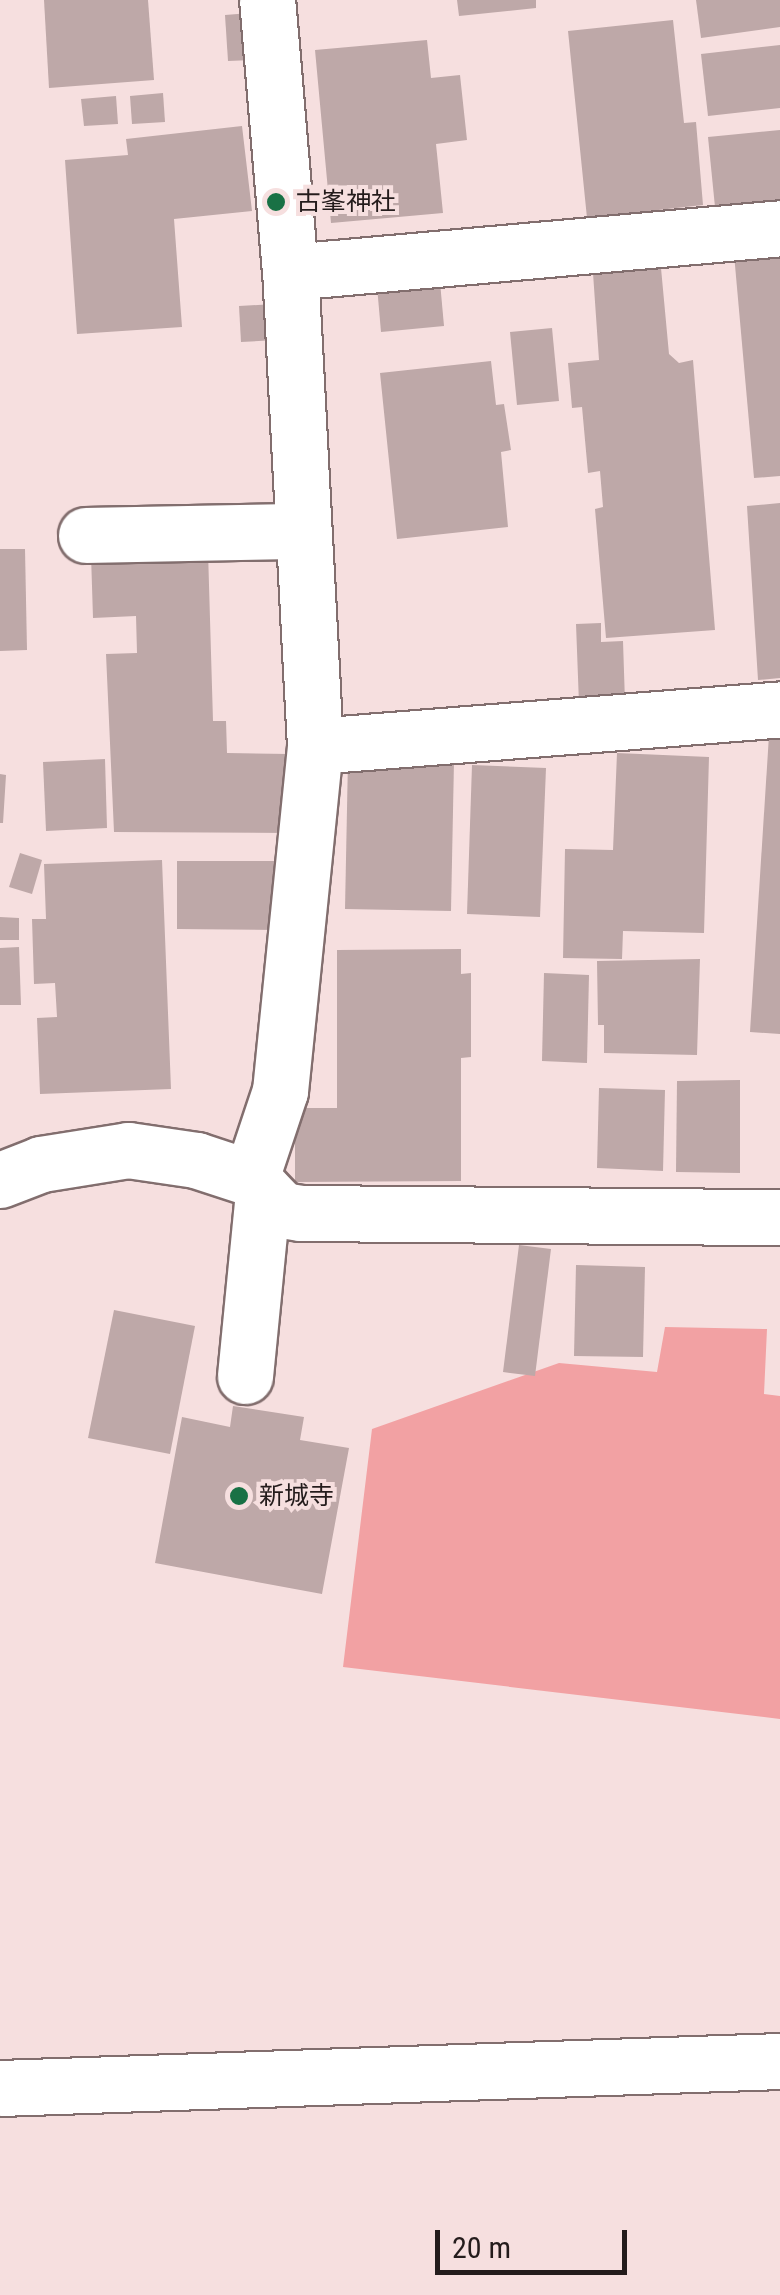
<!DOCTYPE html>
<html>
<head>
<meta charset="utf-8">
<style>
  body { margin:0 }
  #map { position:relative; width:780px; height:2295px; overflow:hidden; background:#f6dfdf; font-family:"Roboto Condensed","Noto Sans JP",sans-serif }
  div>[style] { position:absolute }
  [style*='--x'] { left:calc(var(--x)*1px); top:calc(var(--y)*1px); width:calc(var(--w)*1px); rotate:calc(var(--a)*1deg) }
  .green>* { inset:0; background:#f2a1a3 }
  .building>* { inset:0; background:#bea8a8 }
  .roads { filter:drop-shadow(2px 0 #826e6e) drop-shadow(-2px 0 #826e6e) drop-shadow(0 2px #826e6e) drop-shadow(0 -2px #826e6e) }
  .minor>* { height:55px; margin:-27.5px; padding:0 27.5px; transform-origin:27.5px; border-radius:27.5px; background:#fff }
  .dots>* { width:28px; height:28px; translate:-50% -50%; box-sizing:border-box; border:5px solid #f6dfdf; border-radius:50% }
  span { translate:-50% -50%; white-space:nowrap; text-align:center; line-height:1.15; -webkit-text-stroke:8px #f6dfdf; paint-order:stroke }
  .poi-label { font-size:25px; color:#241c1c }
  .left { translate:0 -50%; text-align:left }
  .scale { position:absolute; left:435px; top:2230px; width:192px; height:45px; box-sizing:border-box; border:5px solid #241c1c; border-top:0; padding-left:12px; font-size:30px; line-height:35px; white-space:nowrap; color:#241c1c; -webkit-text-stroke:8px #f6dfdf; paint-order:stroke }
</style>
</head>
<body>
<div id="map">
  <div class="green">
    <i style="clip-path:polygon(665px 1327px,767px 1329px,764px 1394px,780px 1396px,780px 1719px,343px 1667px,372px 1429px,559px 1363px,657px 1372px)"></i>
  </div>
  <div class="building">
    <i style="clip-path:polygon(44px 0,148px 0,154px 80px,49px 88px)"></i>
    <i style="clip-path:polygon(457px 0,536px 0,536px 8px,459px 16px)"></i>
    <i style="clip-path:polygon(696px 0,780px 0,780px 27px,701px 38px)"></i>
    <i style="clip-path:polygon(250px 13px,252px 60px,228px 61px,225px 15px)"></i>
    <i style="clip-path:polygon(673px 20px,684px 123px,696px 122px,703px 205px,587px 218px,568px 31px)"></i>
    <i style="clip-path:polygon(427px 40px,431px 78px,460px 75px,467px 140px,436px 144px,443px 213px,331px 223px,315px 50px)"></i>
    <i style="clip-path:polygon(780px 45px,780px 108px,708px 116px,701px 54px)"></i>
    <i style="clip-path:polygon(163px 93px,165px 122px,132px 124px,130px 96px)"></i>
    <i style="clip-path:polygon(116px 96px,118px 124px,84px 126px,81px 99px)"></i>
    <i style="clip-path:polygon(242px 126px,252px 211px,174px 219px,182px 327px,77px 334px,65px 160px,128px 155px,126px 139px)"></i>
    <i style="clip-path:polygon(780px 130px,780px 200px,715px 207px,708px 137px)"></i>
    <i style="clip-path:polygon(780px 250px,780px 476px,754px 478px,734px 254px)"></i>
    <i style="clip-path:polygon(661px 268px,669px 354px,679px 363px,693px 360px,715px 630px,606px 638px,595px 509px,603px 507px,600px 471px,588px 473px,582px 407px,572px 408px,568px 363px,599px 360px,593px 273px)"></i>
    <i style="clip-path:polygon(440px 282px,444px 326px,381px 332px,377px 286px)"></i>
    <i style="clip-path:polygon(274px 304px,276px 340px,241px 342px,239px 306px)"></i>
    <i style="clip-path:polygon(552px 328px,559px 401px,517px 405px,510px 332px)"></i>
    <i style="clip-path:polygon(491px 361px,496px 405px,504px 404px,511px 450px,501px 452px,508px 527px,397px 539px,380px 373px)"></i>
    <i style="clip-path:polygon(780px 503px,780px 678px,758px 680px,747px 506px)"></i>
    <i style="clip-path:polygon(0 549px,25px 549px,27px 650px,0 651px)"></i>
    <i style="clip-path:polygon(208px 551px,213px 721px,226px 721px,227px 753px,289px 754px,289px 833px,114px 832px,106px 654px,137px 653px,136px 616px,93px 618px,91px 555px)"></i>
    <i style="clip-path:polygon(601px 623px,601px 642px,623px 641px,625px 702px,579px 704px,576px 624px)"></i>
    <i style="clip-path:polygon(770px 720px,780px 721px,780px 1034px,750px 1032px)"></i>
    <i style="clip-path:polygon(617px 753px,709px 757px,704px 933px,623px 931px,622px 959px,563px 958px,565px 849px,613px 850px)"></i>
    <i style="clip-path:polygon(105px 759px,107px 828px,46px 831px,43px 762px)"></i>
    <i style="clip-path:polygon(348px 759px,454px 761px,451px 911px,345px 909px)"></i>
    <i style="clip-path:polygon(472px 765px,546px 768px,540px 917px,467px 914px)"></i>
    <i style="clip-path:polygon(0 774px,6px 775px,3px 823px,0 823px)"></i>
    <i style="clip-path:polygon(20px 853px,42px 860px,32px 894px,9px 887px)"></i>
    <i style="clip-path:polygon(162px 860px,171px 1089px,40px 1094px,37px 1018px,57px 1017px,55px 983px,34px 984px,32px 919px,46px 919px,44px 864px)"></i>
    <i style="clip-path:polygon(177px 861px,280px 861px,280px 930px,177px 929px)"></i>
    <i style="clip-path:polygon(0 917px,19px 918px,19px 940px,0 940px)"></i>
    <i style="clip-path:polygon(19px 947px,21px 1005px,0 1005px,0 948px)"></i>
    <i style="clip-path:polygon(461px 949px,461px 974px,471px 973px,471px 1057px,461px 1058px,461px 1181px,295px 1182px,295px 1108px,337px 1108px,337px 950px)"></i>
    <i style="clip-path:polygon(700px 959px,697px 1055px,604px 1053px,604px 1025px,598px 1025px,597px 961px)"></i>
    <i style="clip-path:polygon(544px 973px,589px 975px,587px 1063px,542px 1061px)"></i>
    <i style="clip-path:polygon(740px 1080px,740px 1173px,676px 1172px,677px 1081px)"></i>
    <i style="clip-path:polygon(599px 1088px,665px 1090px,663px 1171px,597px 1168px)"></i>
    <i style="clip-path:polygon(519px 1245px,551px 1249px,535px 1376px,503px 1372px)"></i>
    <i style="clip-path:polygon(576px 1265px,645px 1267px,643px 1357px,574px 1356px)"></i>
    <i style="clip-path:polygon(114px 1310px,195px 1326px,170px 1454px,88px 1438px)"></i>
    <i style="clip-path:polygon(233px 1406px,304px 1417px,300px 1440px,349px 1448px,322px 1594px,155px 1563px,182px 1417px,230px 1427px)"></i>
  </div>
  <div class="roads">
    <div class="minor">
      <i style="--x:290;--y:272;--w:492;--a:-5.1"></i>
      <i style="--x:86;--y:535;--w:217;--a:-1.1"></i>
      <i style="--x:315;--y:746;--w:466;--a:-4.5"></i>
      <i style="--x:251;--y:1178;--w:92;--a:-71.6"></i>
      <i style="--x:280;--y:1091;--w:347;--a:-84.2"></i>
      <i style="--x:315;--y:746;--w:475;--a:-93"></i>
      <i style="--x:290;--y:272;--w:273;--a:-94.8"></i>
      <i style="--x:0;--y:1180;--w:44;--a:-21.3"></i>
      <i style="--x:41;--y:1164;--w:88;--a:-9.1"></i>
      <i style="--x:128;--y:1150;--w:69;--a:8.4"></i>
      <i style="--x:196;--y:1160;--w:58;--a:18.1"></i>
      <i style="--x:251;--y:1178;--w:45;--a:45.9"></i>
      <i style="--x:282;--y:1210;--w:19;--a:9"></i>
      <i style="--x:301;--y:1213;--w:479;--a:0.5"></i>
      <i style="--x:245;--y:1376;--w:186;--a:-84.4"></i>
      <i style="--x:0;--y:2088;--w:780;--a:-1.98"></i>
    </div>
  </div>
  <div class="dots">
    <i style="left:276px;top:202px;background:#197145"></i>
    <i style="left:239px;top:1496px;background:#197145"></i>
  </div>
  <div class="poi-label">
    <span class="left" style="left:296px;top:202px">古峯神社</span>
    <span class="left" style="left:259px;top:1496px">新城寺</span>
  </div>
  <div class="scale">20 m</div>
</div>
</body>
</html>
